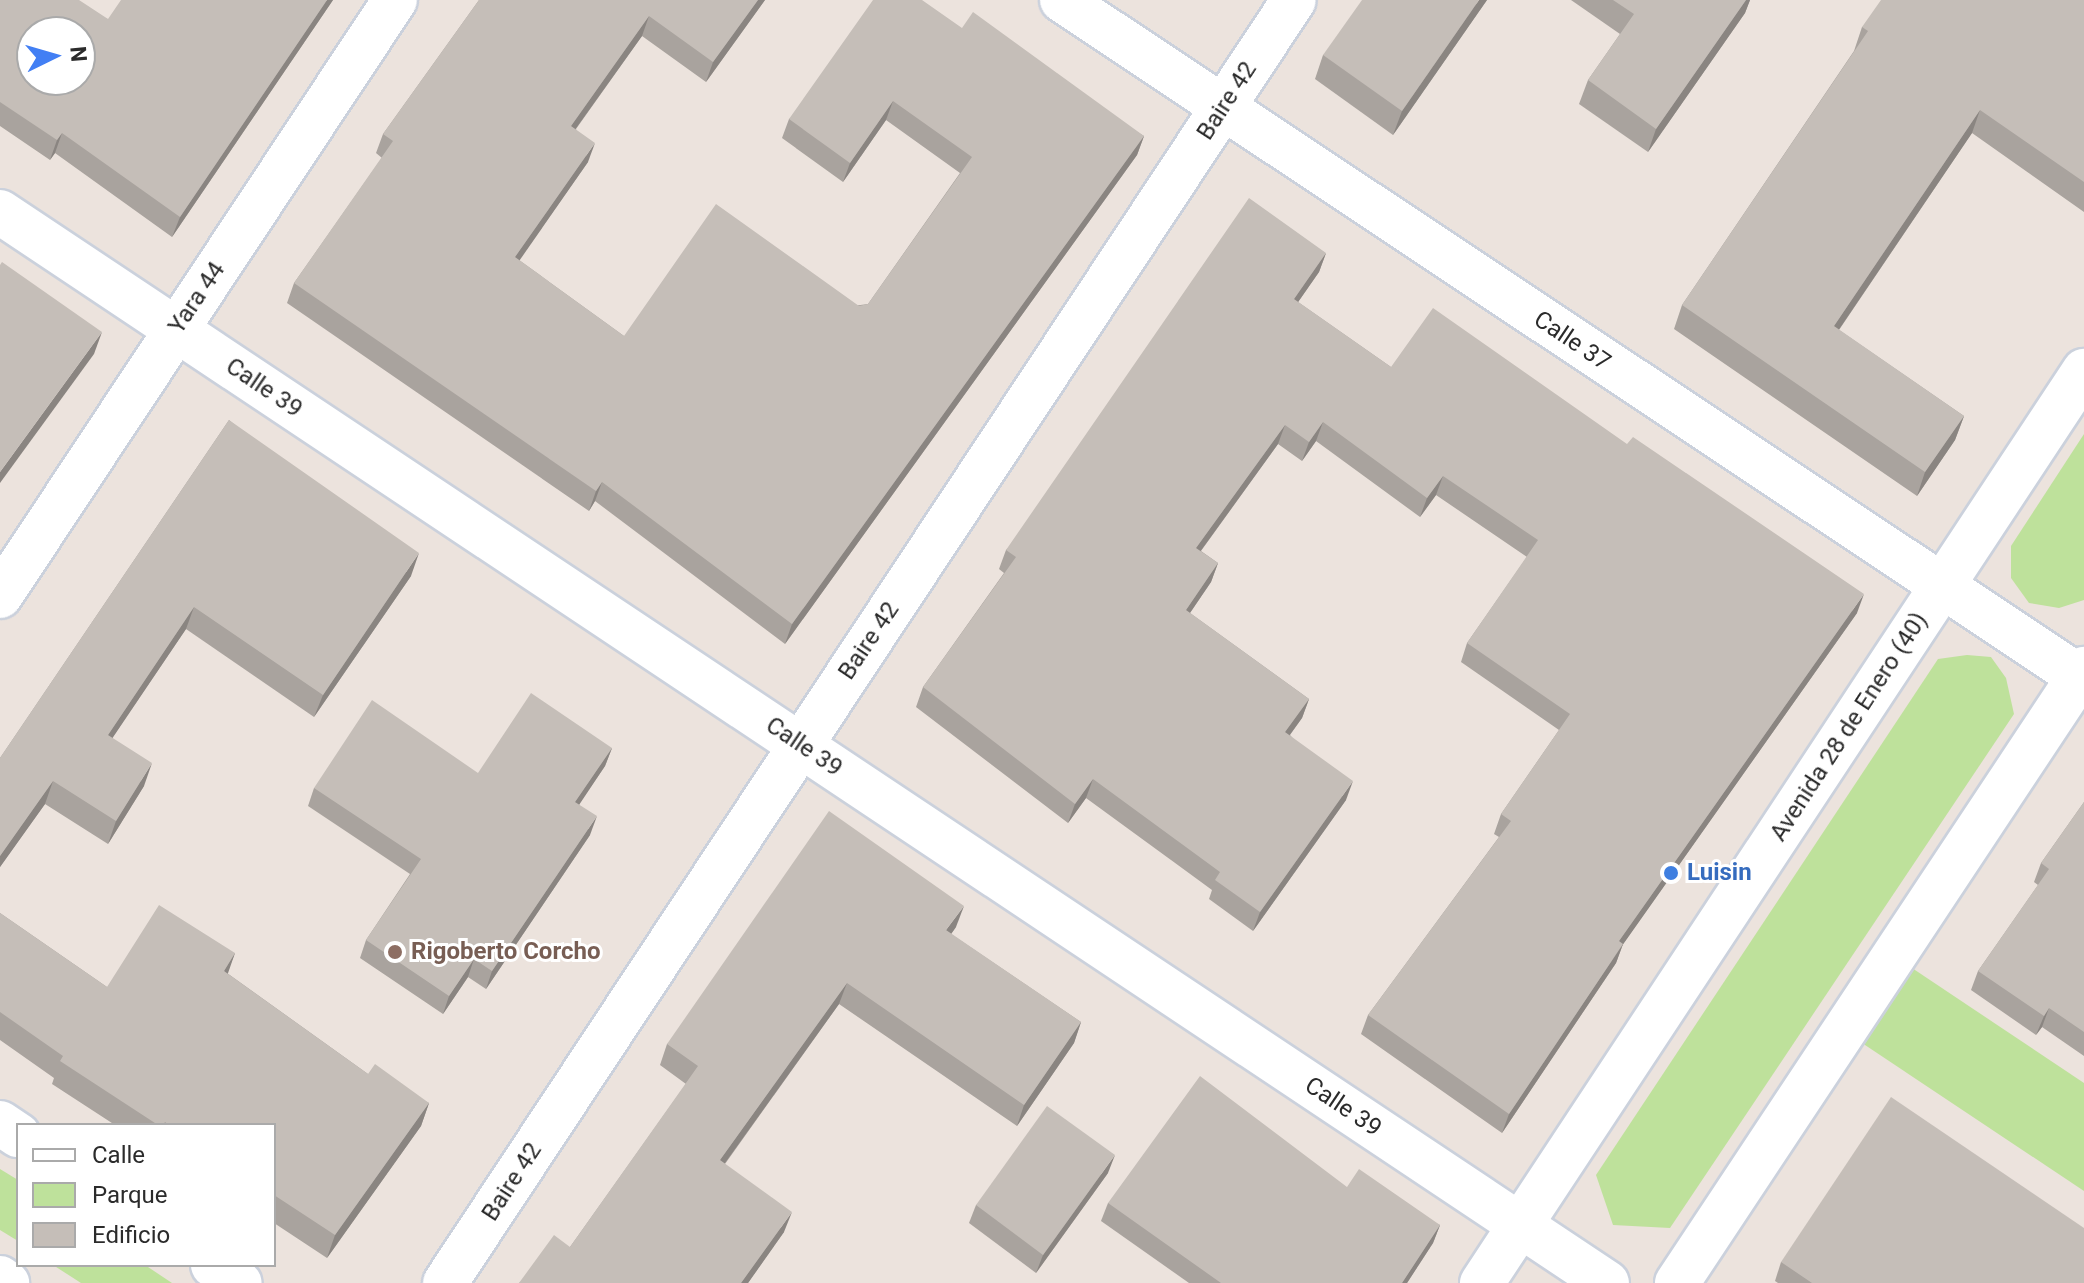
<!DOCTYPE html>
<html>
<head>
<meta charset="utf-8">
<style>
  body { margin:0 }
  #map { position:relative; width:2084px; height:1283px; overflow:hidden; background:#ece3dd; font-family:Roboto,sans-serif }
  div>[style] { position:absolute }
  [style*='--x'] { left:calc(var(--x)*1px); top:calc(var(--y)*1px); width:calc(var(--w)*1px); rotate:calc(var(--a)*1deg) }
  .green>* { inset:0; background:#bee19b }
  .roads { filter:drop-shadow(2px 0 #cbd1dc) drop-shadow(-2px 0 #cbd1dc) drop-shadow(0 2px #cbd1dc) drop-shadow(0 -2px #cbd1dc) }
  .minor>* { height:44px; margin:-22px; padding:0 22px; transform-origin:22px; border-radius:22px; background:#fff }
  .secondary>* { height:44px; margin:-22px; padding:0 22px; transform-origin:22px; border-radius:22px; background:#fff }
  .wall>* { inset:0; background:#a9a39e }
  .shaded-wall>* { inset:0; background:#8a8581 }
  .building>* { inset:0; background:#c5beb8 }
  .dots>* { width:22px; height:22px; translate:-50% -50%; box-sizing:border-box; border:4px solid #fff; border-radius:50% }
  span { translate:-50% -50%; white-space:nowrap; text-align:center; line-height:1.15; -webkit-text-stroke:6px #fff; paint-order:stroke }
  .street-label { font-size:24px; color:#2b2b2b }
  .shop-label { font-size:24px; color:#366cbe; font-weight:700 }
  .left { translate:0 -50%; text-align:left }
  .education-label { font-size:24px; color:#785e54; font-weight:700 }
  .legend { position:absolute; left:16px; top:1123px; width:260px; height:144px; box-sizing:border-box; background:#fff; border:2px solid #aaa; margin:0; padding:10px 14px; list-style:none; font-size:24px; color:#2b2b2b }
  .legend li { display:flex; align-items:center; gap:16px; height:40px }
  .legend b { width:40px; border:2px solid #aaa }
  .north { position:absolute; left:16px; top:16px; width:80px; height:80px; box-sizing:border-box; background:#fff; border:2px solid #aaa; border-radius:50%; rotate:85deg; font-size:22px; font-weight:700; line-height:32px; text-align:center; color:#2b2b2b }
  .north::after { content:''; display:block; margin:auto; width:28px; height:36px; background:#427ff4; clip-path:polygon(50% 0,100% 100%,50% 72%,0 100%) }
</style>
</head>
<body>
<div id="map">
  <div class="green">
    <i style="clip-path:polygon(2084px 434px,2084px 600px,2059px 608px,2029px 603px,2011px 578px,2011px 546px)"></i>
    <i style="clip-path:polygon(1967px 655px,1991px 657px,2006px 678px,2014px 714px,1670px 1228px,1613px 1225px,1596px 1175px,1938px 659px)"></i>
    <i style="clip-path:polygon(1912px 968px,2084px 1083px,2084px 1191px,1862px 1043px)"></i>
    <i style="clip-path:polygon(0 1169px,18px 1180px,18px 1241px,0 1230px)"></i>
    <i style="clip-path:polygon(53px 1265px,145px 1265px,172px 1283px,81px 1283px)"></i>
  </div>
  <div class="roads">
    <div class="minor">
      <i style="--x:1062;--y:0;--w:1228;--a:33.64"></i>
      <i style="--x:0;--y:212;--w:1931;--a:33.68"></i>
      <i style="--x:0;--y:596;--w:715;--a:-56.47"></i>
      <i style="--x:445;--y:1283;--w:1538;--a:-56.51"></i>
    </div>
    <div class="secondary">
      <i style="--x:0;--y:1123;--w:22;--a:34"></i>
      <i style="--x:213;--y:1265;--w:32;--a:34"></i>
      <i style="--x:0;--y:1278;--w:9;--a:36"></i>
      <i style="--x:1482;--y:1283;--w:1093;--a:-56.57"></i>
      <i style="--x:1677;--y:1283;--w:737;--a:-56.46"></i>
    </div>
  </div>
  <div class="wall">
    <i style="clip-path:polygon(0 0,108px 19px,333px 0,172px 237px,55px 153px,50px 160px,0 126px)"></i>
    <i style="clip-path:polygon(479px 0,765px 0,706px 82px,642px 36px,576px 129px,588px 162px,519px 260px,624px 336px,868px 304px,960px 173px,886px 120px,843px 182px,782px 138px,789px 119px,962px 28px,1144px 136px,1137px 155px,785px 644px,595px 501px,589px 511px,287px 303px,294px 283px,382px 158px,376px 153px,383px 134px)"></i>
    <i style="clip-path:polygon(1487px 0,1393px 135px,1315px 79px,1323px 55px)"></i>
    <i style="clip-path:polygon(1571px 0,1750px 0,1745px 13px,1648px 152px,1579px 104px,1588px 80px,1620px 34px)"></i>
    <i style="clip-path:polygon(2084px 0,2084px 212px,1972px 133px,1839px 330px,1964px 416px,1955px 440px,1917px 496px,1674px 329px,1682px 305px,1854px 51px,1862px 27px)"></i>
    <i style="clip-path:polygon(1326px 253px,1319px 272px,1298px 302px,1391px 367px,1857px 613px,1623px 944px,1616px 963px,1502px 1133px,1361px 1034px,1368px 1015px,1499px 837px,1494px 834px,1501px 814px,1559px 730px,1461px 662px,1467px 643px,1527px 557px,1436px 495px,1420px 517px,1316px 441px,1302px 461px,1278px 444px,1201px 551px,1218px 563px,1211px 582px,1190px 613px,1309px 699px,1302px 718px,1290px 735px,1346px 800px,1253px 931px,1209px 899px,1212px 890px,1086px 798px,1068px 823px,916px 707px,923px 687px,1004px 573px,999px 569px,1006px 550px)"></i>
    <i style="clip-path:polygon(229px 420px,411px 576px,314px 717px,186px 629px,112px 738px,144px 786px,108px 844px,45px 804px,0 867px,0 758px)"></i>
    <i style="clip-path:polygon(612px 748px,605px 766px,579px 804px,590px 835px,486px 989px,468px 977px,443px 1014px,360px 958px,366px 940px,410px 874px,308px 806px,314px 788px,478px 773px)"></i>
    <i style="clip-path:polygon(2084px 802px,2084px 1056px,2042px 1027px,2036px 1035px,1971px 990px,1978px 971px,2038px 885px,2034px 882px,2041px 863px)"></i>
    <i style="clip-path:polygon(0 913px,107px 987px,235px 953px,227px 973px,368px 1074px,429px 1103px,421px 1126px,327px 1258px,274px 1223px,274px 1125px,115px 1125px,52px 1084px,54px 1078px,0 1040px)"></i>
    <i style="clip-path:polygon(956px 927px,951px 934px,1081px 1022px,1074px 1043px,1017px 1126px,839px 1004px,725px 1164px,784px 1232px,748px 1283px,519px 1283px,570px 1247px,686px 1084px,660px 1065px,667px 1044px)"></i>
    <i style="clip-path:polygon(1108px 1173px,1036px 1273px,969px 1223px,976px 1205px)"></i>
    <i style="clip-path:polygon(1347px 1187px,1440px 1225px,1433px 1243px,1407px 1283px,1189px 1283px,1101px 1221px,1108px 1203px)"></i>
    <i style="clip-path:polygon(1781px 1262px,2084px 1283px,1778px 1283px,1775px 1281px)"></i>
  </div>
  <div class="shaded-wall">
    <i style="clip-path:polygon(327px 0,333px 0,172px 237px,180px 217px)"></i>
    <i style="clip-path:polygon(758px 0,765px 0,706px 82px,713px 62px)"></i>
    <i style="clip-path:polygon(1479px 0,1487px 0,1393px 135px,1402px 111px)"></i>
    <i style="clip-path:polygon(1746px 0,1750px 0,1745px 13px,1648px 152px,1656px 129px)"></i>
    <i style="clip-path:polygon(649px 16px,642px 36px,564px 145px,571px 126px)"></i>
    <i style="clip-path:polygon(893px 101px,886px 120px,843px 182px,850px 163px)"></i>
    <i style="clip-path:polygon(1980px 110px,1972px 133px,1825px 350px,1834px 326px)"></i>
    <i style="clip-path:polygon(62px 133px,55px 153px,50px 160px,57px 140px)"></i>
    <i style="clip-path:polygon(1144px 136px,1137px 155px,785px 644px,792px 624px)"></i>
    <i style="clip-path:polygon(595px 143px,588px 162px,508px 277px,515px 257px)"></i>
    <i style="clip-path:polygon(1326px 253px,1319px 272px,1287px 318px,1294px 299px)"></i>
    <i style="clip-path:polygon(102px 332px,94px 354px,0 483px,0 472px)"></i>
    <i style="clip-path:polygon(1964px 416px,1955px 440px,1917px 496px,1925px 472px)"></i>
    <i style="clip-path:polygon(1323px 422px,1316px 441px,1302px 461px,1309px 442px)"></i>
    <i style="clip-path:polygon(1285px 425px,1278px 444px,1189px 567px,1196px 548px)"></i>
    <i style="clip-path:polygon(1443px 476px,1436px 495px,1420px 517px,1427px 498px)"></i>
    <i style="clip-path:polygon(602px 482px,595px 501px,589px 511px,596px 491px)"></i>
    <i style="clip-path:polygon(419px 553px,411px 576px,314px 717px,323px 695px)"></i>
    <i style="clip-path:polygon(1218px 563px,1211px 582px,1179px 629px,1186px 610px)"></i>
    <i style="clip-path:polygon(1864px 594px,1857px 613px,1612px 960px,1619px 941px)"></i>
    <i style="clip-path:polygon(194px 607px,186px 629px,99px 758px,108px 735px)"></i>
    <i style="clip-path:polygon(1309px 699px,1302px 718px,1278px 751px,1285px 732px)"></i>
    <i style="clip-path:polygon(612px 748px,605px 766px,569px 820px,575px 802px)"></i>
    <i style="clip-path:polygon(152px 763px,144px 786px,108px 844px,116px 821px)"></i>
    <i style="clip-path:polygon(1093px 779px,1086px 798px,1068px 823px,1075px 804px)"></i>
    <i style="clip-path:polygon(53px 781px,45px 804px,0 867px,0 856px)"></i>
    <i style="clip-path:polygon(1353px 781px,1346px 800px,1253px 931px,1260px 912px)"></i>
    <i style="clip-path:polygon(597px 816px,590px 835px,486px 989px,492px 971px)"></i>
    <i style="clip-path:polygon(964px 906px,956px 927px,939px 951px,946px 930px)"></i>
    <i style="clip-path:polygon(1623px 944px,1616px 963px,1502px 1133px,1509px 1114px)"></i>
    <i style="clip-path:polygon(235px 953px,227px 976px,224px 971px)"></i>
    <i style="clip-path:polygon(474px 959px,468px 977px,443px 1014px,449px 996px)"></i>
    <i style="clip-path:polygon(847px 983px,839px 1004px,712px 1181px,720px 1160px)"></i>
    <i style="clip-path:polygon(2049px 1008px,2042px 1027px,2036px 1035px,2044px 1016px)"></i>
    <i style="clip-path:polygon(1081px 1022px,1074px 1043px,1017px 1126px,1024px 1105px)"></i>
    <i style="clip-path:polygon(429px 1103px,421px 1126px,327px 1258px,335px 1235px)"></i>
    <i style="clip-path:polygon(1115px 1155px,1108px 1173px,1036px 1273px,1043px 1255px)"></i>
    <i style="clip-path:polygon(792px 1212px,784px 1232px,748px 1283px,741px 1283px)"></i>
    <i style="clip-path:polygon(1440px 1225px,1433px 1243px,1407px 1283px,1402px 1283px)"></i>
  </div>
  <div class="building">
    <i style="clip-path:polygon(evenodd,0 0,79px 0,108px 19px,121px 0,327px 0,180px 217px,62px 133px,57px 140px,0 102px,0 0,32px 32px,80px 32px,80px 80px,32px 80px,32px 32px)"></i>
    <i style="clip-path:polygon(479px 0,758px 0,713px 62px,649px 16px,571px 126px,595px 143px,515px 257px,624px 336px,716px 204px,859px 306px,868px 304px,972px 157px,893px 101px,850px 163px,789px 119px,873px 0,922px 0,962px 28px,973px 12px,1144px 136px,792px 624px,602px 482px,596px 491px,294px 283px,393px 141px,383px 134px)"></i>
    <i style="clip-path:polygon(1362px 0,1479px 0,1402px 111px,1323px 55px)"></i>
    <i style="clip-path:polygon(1613px 0,1746px 0,1656px 129px,1588px 80px,1634px 14px)"></i>
    <i style="clip-path:polygon(1881px 0,2084px 0,2084px 182px,1980px 110px,1834px 326px,1964px 416px,1925px 472px,1682px 305px,1868px 31px,1862px 27px)"></i>
    <i style="clip-path:polygon(1249px 198px,1326px 253px,1294px 299px,1391px 367px,1433px 308px,1627px 444px,1633px 437px,1864px 594px,1619px 941px,1623px 944px,1509px 1114px,1368px 1015px,1511px 821px,1501px 814px,1570px 714px,1467px 643px,1538px 540px,1443px 476px,1427px 498px,1323px 422px,1309px 442px,1285px 425px,1196px 548px,1218px 563px,1186px 610px,1309px 699px,1285px 732px,1353px 781px,1260px 912px,1215px 880px,1220px 872px,1093px 779px,1075px 804px,923px 687px,1016px 557px,1006px 550px)"></i>
    <i style="clip-path:polygon(2px 262px,102px 332px,0 472px,0 265px)"></i>
    <i style="clip-path:polygon(229px 420px,419px 553px,323px 695px,194px 607px,108px 735px,152px 763px,116px 821px,53px 781px,0 856px,0 758px)"></i>
    <i style="clip-path:polygon(531px 693px,612px 748px,575px 802px,597px 816px,492px 971px,474px 959px,449px 996px,366px 940px,421px 859px,314px 788px,372px 700px,478px 773px)"></i>
    <i style="clip-path:polygon(2084px 802px,2084px 1032px,2049px 1008px,2044px 1016px,1978px 971px,2049px 869px,2041px 863px)"></i>
    <i style="clip-path:polygon(829px 811px,964px 906px,946px 930px,1081px 1022px,1024px 1105px,847px 983px,720px 1160px,792px 1212px,741px 1283px,519px 1283px,554px 1235px,570px 1247px,698px 1066px,667px 1044px)"></i>
    <i style="clip-path:polygon(159px 905px,235px 953px,224px 971px,368px 1074px,375px 1064px,429px 1103px,335px 1235px,274px 1195px,274px 1125px,169px 1125px,165px 1122px,163px 1125px,158px 1125px,60px 1061px,63px 1056px,0 1012px,0 913px,107px 987px)"></i>
    <i style="clip-path:polygon(1200px 1076px,1347px 1187px,1359px 1169px,1440px 1225px,1402px 1283px,1221px 1283px,1108px 1203px)"></i>
    <i style="clip-path:polygon(1891px 1097px,2084px 1228px,2084px 1283px,1812px 1283px,1781px 1262px)"></i>
    <i style="clip-path:polygon(1047px 1106px,1115px 1155px,1043px 1255px,976px 1205px)"></i>
  </div>
  <div class="dots">
    <i style="left:1671px;top:873px;background:#3f7fe0"></i>
    <i style="left:395px;top:952px;background:#8d6e63"></i>
  </div>
  <div class="street-label">
    <span style="left:1227px;top:101px;rotate:-57deg">Baire 42</span>
    <span style="left:197px;top:298px;rotate:-56deg">Yara 44</span>
    <span style="left:1572px;top:341px;rotate:34deg">Calle 37</span>
    <span style="left:264px;top:388px;rotate:34deg">Calle 39</span>
    <span style="left:869px;top:641px;rotate:-56deg">Baire 42</span>
    <span style="left:1849px;top:727px;rotate:-57deg">Avenida 28 de Enero (40)</span>
    <span style="left:804px;top:747px;rotate:34deg">Calle 39</span>
    <span style="left:1343px;top:1107px;rotate:34deg">Calle 39</span>
    <span style="left:512px;top:1182px;rotate:-57deg">Baire 42</span>
  </div>
  <div class="shop-label">
    <span class="left" style="left:1687px;top:873px">Luisin</span>
  </div>
  <div class="education-label">
    <span class="left" style="left:411px;top:952px">Rigoberto Corcho</span>
  </div>
  <ul class="legend">
  <li><b style="height:10px;background:#fff"></b>Calle</li>
  <li><b style="height:22px;background:#bee19b"></b>Parque</li>
  <li><b style="height:22px;background:#c5beb8"></b>Edificio</li>
  </ul>
  <div class="north">N</div>
</div>
</body>
</html>
